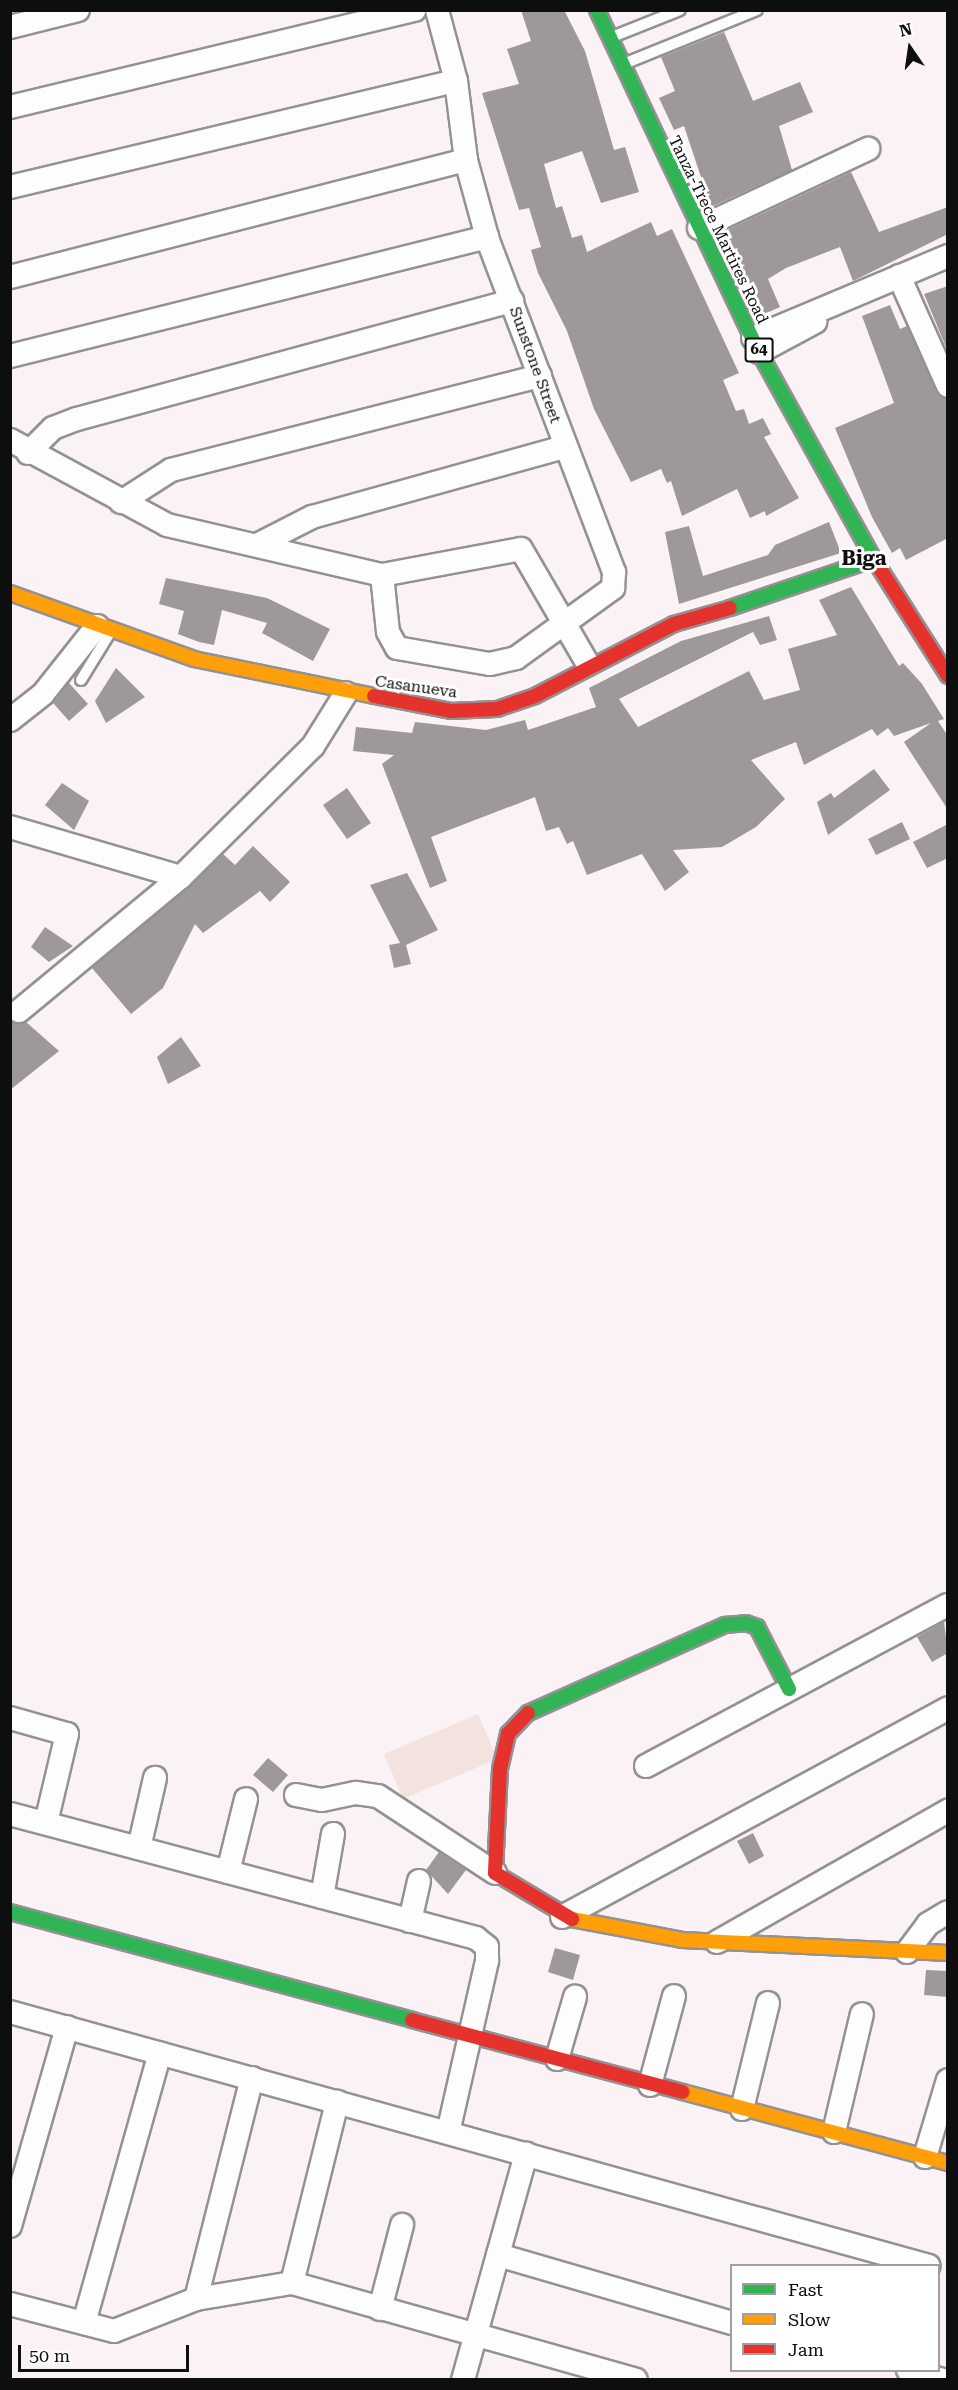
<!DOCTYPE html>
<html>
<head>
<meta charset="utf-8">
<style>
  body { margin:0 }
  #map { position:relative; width:958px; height:2390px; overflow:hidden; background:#faf2f4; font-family:"Roboto Serif",serif }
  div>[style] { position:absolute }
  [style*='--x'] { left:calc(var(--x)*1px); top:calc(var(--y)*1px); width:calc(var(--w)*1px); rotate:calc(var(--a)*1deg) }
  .pitch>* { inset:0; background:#f3e3df }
  .building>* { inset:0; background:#9e989a }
  .roads { filter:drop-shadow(2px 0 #949192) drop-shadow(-2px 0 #949192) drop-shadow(0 2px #949192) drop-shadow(0 -2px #949192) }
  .lane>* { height:10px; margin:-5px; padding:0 5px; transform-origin:5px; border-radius:5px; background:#fefdfd }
  .street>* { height:22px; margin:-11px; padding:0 11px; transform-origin:11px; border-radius:11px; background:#fefdfd }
  .fast>* { height:14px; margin:-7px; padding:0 7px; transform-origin:7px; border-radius:7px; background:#30b455 }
  .slow>* { height:14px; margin:-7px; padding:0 7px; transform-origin:7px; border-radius:7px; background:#ff9f0a }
  .jam>* { height:14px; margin:-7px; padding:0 7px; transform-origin:7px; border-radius:7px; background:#e5322d }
  span { translate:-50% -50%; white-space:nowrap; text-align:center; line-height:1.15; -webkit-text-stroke:6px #fff; paint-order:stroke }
  .shield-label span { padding:2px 4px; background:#fff; border:2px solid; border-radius:4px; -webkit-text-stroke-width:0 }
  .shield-label { font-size:15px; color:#0e0e0e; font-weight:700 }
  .street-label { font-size:16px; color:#0e0e0e }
  .quarter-label { font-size:20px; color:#0e0e0e; font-weight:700 }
  .frame { position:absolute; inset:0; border:12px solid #0e0e0e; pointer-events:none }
  .legend { position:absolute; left:730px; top:2264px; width:210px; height:108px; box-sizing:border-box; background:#fff; border:2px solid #9f9f9f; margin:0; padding:8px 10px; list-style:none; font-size:18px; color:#0e0e0e }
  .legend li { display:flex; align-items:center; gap:12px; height:30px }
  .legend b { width:30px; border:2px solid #9f9f9f }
  .north { position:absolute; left:880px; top:18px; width:60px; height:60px; -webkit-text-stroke:4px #fff; paint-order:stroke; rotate:347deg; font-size:16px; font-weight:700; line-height:24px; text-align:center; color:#0e0e0e }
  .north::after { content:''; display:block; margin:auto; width:21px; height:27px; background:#0e0e0e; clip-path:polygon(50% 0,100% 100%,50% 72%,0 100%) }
  .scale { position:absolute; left:18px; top:2345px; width:171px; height:27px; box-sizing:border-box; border:3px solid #0e0e0e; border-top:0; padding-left:8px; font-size:18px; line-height:21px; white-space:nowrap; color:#0e0e0e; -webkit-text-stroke:4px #fff; paint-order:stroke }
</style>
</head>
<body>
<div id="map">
  <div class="pitch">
    <i style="clip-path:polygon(478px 1714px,497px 1759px,403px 1799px,384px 1754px)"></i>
  </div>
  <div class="building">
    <i style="clip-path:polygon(521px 10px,564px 10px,585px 51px,614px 150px,625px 147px,639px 192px,601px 203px,582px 151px,544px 164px,556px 208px,562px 206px,572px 238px,582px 235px,587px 252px,651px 222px,657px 236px,672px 229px,739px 373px,723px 380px,736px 411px,744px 409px,749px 424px,763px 418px,771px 434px,764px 437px,799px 498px,766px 516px,765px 511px,750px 518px,737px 489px,682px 516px,671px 481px,667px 483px,661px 469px,631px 482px,594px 409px,567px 331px,538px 273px,531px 250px,541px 247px,529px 208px,519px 210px,482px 93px,519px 84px,507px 49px,531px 41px)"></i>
    <i style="clip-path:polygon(724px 32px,753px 101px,800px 82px,813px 112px,779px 126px,792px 170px,711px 207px,684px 126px,674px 130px,659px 98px,675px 91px,661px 57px)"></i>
    <i style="clip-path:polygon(851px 172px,879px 232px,948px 207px,948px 234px,853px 281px,840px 247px,786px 268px,768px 279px,780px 307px,762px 315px,723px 232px)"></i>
    <i style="clip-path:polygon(948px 286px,948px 352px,924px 294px)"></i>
    <i style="clip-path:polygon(890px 305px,900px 329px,907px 326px,936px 392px,948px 399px,948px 538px,906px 560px,900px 548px,892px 553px,872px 517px,835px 428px,894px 403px,862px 316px)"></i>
    <i style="clip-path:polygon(829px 522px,841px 553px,679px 604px,665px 532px,689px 526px,703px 576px,768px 555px,775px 545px)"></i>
    <i style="clip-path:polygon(166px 578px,267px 598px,330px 629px,313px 661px,262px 633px,267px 623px,222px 610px,214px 645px,199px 642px,178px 634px,184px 611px,159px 604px)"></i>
    <i style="clip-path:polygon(851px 587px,899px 666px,903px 663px,922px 684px,944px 719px,938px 721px,948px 736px,948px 810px,904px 742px,931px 723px,894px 736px,888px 728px,877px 736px,872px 729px,804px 765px,796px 742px,751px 760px,785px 799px,756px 827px,722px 847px,673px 850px,689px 872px,665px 891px,642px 854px,587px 875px,573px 841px,567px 844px,559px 827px,546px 831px,535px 797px,431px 837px,447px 881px,430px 888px,382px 764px,394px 755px,353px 751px,356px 727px,412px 733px,415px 722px,486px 730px,525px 720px,528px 730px,596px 707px,589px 688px,681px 641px,769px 616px,777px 640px,760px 645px,753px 632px,619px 699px,638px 727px,749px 671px,764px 700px,800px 690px,788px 649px,837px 635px,819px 600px)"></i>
    <i style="clip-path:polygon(116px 668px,145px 697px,106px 723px,95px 701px)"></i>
    <i style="clip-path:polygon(69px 683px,88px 704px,69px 721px,53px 703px)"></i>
    <i style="clip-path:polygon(874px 769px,890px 790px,828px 835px,817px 802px,831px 793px,834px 798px)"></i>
    <i style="clip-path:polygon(62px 783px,89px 801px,74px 830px,45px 805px)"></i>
    <i style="clip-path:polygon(347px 788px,371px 823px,347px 839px,323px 805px)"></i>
    <i style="clip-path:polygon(902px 822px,910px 839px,876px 855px,868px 839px)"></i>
    <i style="clip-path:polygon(948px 824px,948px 858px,927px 868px,913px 842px)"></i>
    <i style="clip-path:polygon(253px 846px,290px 882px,270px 902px,260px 891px,203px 933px,195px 924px,163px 988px,131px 1014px,92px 968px,223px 854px,235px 865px)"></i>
    <i style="clip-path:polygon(407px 873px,438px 930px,406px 945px,411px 964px,394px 968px,389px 945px,400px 943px,370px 885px)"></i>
    <i style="clip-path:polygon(45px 927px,73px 946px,49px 962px,31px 947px)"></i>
    <i style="clip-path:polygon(10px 1021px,26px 1022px,59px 1051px,10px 1090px)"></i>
    <i style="clip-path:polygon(181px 1037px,201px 1066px,168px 1084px,157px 1057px)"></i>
    <i style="clip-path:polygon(944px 1622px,948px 1653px,932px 1662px,917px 1637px)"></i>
    <i style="clip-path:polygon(268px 1758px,288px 1775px,273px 1792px,253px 1775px)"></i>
    <i style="clip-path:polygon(753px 1833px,764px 1856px,749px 1864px,737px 1841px)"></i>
    <i style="clip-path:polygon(439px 1852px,466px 1870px,448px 1894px,426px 1870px)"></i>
    <i style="clip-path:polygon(555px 1948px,580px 1955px,573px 1980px,548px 1972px)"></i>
    <i style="clip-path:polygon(926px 1970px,948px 1971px,948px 1997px,924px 1995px)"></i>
  </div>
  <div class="roads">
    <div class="lane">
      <i style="--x:612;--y:37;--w:73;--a:-21.7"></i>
      <i style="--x:626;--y:63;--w:141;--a:-22"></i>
      <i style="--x:81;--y:680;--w:57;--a:-58.5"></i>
    </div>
    <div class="street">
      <i style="--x:10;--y:27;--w:70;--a:-14"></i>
      <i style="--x:10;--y:107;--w:416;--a:-13.5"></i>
      <i style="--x:10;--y:187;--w:458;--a:-13.4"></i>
      <i style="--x:699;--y:228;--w:187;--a:-25.1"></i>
      <i style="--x:899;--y:276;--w:120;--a:66"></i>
      <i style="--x:10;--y:277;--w:471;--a:-14.4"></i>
      <i style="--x:753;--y:338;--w:212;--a:-22.8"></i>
      <i style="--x:759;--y:352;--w:64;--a:-28.2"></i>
      <i style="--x:10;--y:356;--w:492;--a:-14"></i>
      <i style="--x:10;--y:440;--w:179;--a:28.4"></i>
      <i style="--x:167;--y:525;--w:221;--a:13.1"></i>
      <i style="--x:382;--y:575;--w:141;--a:-10.6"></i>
      <i style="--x:521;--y:549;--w:133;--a:59.8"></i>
      <i style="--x:28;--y:453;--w:35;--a:-45"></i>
      <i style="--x:53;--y:428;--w:26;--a:-21"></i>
      <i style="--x:77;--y:419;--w:451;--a:-15.2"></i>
      <i style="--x:121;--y:502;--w:59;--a:-32.6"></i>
      <i style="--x:171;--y:470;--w:381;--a:-14.3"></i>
      <i style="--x:257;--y:545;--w:62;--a:-27"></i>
      <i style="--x:312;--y:517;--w:263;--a:-15.5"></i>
      <i style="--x:382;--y:575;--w:57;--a:84"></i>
      <i style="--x:388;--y:632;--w:18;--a:61"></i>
      <i style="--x:397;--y:648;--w:94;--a:9.8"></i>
      <i style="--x:490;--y:664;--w:27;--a:-13"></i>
      <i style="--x:516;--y:658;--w:120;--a:-35.8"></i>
      <i style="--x:613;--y:588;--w:16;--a:-86"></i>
      <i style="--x:614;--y:572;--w:358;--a:-110.8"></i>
      <i style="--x:487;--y:237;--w:80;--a:-105.3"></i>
      <i style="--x:466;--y:160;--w:80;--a:-97.2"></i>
      <i style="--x:456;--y:81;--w:73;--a:-105"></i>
      <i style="--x:10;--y:720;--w:42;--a:-38.2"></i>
      <i style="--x:43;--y:694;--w:87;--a:-51.5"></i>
      <i style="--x:10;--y:827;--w:178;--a:16.3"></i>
      <i style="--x:19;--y:1011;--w:210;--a:-39.6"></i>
      <i style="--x:181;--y:877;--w:186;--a:-44.8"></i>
      <i style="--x:313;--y:746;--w:62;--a:-58.1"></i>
      <i style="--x:10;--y:1718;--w:59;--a:15.7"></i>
      <i style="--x:67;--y:1734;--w:91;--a:103.3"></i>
      <i style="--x:646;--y:1766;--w:342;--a:-28.1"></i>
      <i style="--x:296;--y:1795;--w:26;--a:11"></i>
      <i style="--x:322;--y:1800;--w:35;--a:-12"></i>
      <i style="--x:356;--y:1793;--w:22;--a:8"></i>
      <i style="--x:378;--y:1796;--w:140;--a:33.3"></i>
      <i style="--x:10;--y:1814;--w:482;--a:14.9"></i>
      <i style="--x:476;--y:1938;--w:14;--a:39"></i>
      <i style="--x:487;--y:1947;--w:14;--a:90"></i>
      <i style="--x:487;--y:1961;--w:176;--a:102.8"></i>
      <i style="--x:139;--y:1848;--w:72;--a:-77.1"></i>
      <i style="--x:228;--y:1872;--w:75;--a:-76.1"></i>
      <i style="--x:322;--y:1897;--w:64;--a:-80.1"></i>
      <i style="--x:562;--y:1917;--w:439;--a:-28.4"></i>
      <i style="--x:410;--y:1921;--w:41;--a:-77.3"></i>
      <i style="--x:717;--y:1942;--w:266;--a:-29.6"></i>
      <i style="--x:907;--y:1952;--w:35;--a:-53"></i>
      <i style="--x:928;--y:1924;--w:23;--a:-31"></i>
      <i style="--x:10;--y:2012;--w:953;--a:15.45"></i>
      <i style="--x:557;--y:2059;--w:65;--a:-73.8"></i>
      <i style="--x:650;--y:2085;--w:92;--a:-74.9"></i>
      <i style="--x:742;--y:2109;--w:109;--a:-76.2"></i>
      <i style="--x:834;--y:2132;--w:121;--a:-76.7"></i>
      <i style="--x:925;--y:2157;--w:80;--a:-73.4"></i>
      <i style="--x:10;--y:2226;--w:207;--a:-74"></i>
      <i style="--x:498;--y:2255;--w:244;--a:16.2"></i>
      <i style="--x:292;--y:2283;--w:187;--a:-76"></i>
      <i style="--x:196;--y:2299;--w:228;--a:-75.8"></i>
      <i style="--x:10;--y:2304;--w:107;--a:14.6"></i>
      <i style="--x:114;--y:2331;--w:88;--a:-21.3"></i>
      <i style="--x:196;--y:2299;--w:97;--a:-9.5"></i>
      <i style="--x:292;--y:2283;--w:357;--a:15.7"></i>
      <i style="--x:380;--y:2309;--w:87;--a:-75.3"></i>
      <i style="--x:84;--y:2323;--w:280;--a:-74.3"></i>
      <i style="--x:908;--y:2370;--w:35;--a:16"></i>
      <i style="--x:463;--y:2380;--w:235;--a:-74.4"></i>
    </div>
    <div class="fast">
      <i style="--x:597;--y:10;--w:378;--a:64.7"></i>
      <i style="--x:759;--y:352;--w:239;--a:61"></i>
      <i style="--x:730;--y:608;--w:152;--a:-18.8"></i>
      <i style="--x:528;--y:1713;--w:216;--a:-24.1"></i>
      <i style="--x:725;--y:1625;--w:21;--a:-5"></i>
      <i style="--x:746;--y:1623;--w:12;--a:20"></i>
      <i style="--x:757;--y:1627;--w:70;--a:62.7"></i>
      <i style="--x:10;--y:1912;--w:416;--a:15"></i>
    </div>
    <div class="slow">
      <i style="--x:10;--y:593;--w:195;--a:19.7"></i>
      <i style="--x:194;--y:659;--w:184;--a:11.6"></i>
      <i style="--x:572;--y:1919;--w:112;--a:10.8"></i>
      <i style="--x:682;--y:1940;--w:266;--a:2.8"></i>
      <i style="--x:683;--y:2092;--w:274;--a:15"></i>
    </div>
    <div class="jam">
      <i style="--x:875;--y:561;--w:136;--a:57.6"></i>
      <i style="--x:374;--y:696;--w:78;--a:11"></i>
      <i style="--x:451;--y:711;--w:46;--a:-2.5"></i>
      <i style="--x:497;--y:709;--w:40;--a:-18.9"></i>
      <i style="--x:535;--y:696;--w:157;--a:-27.4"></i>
      <i style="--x:674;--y:624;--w:58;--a:-15.9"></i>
      <i style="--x:528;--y:1713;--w:29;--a:134"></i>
      <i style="--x:508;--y:1734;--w:36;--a:103"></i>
      <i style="--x:500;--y:1769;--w:104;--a:92.8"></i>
      <i style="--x:495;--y:1873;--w:90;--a:30.9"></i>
      <i style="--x:412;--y:2020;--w:280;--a:14.9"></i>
    </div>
  </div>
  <div class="shield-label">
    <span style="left:759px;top:350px">64</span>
  </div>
  <div class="street-label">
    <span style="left:718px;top:230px;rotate:64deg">Tanza-Trece Martires Road</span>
    <span style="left:535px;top:365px;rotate:70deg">Sunstone Street</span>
    <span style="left:416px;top:687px;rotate:8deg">Casanueva</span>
  </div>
  <div class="quarter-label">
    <span style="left:864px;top:558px">Biga</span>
  </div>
  <div class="frame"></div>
  <ul class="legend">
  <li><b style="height:8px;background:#30b455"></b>Fast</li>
  <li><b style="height:8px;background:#ff9f0a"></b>Slow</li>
  <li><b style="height:8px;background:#e5322d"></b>Jam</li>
  </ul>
  <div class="north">N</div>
  <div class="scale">50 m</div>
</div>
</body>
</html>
